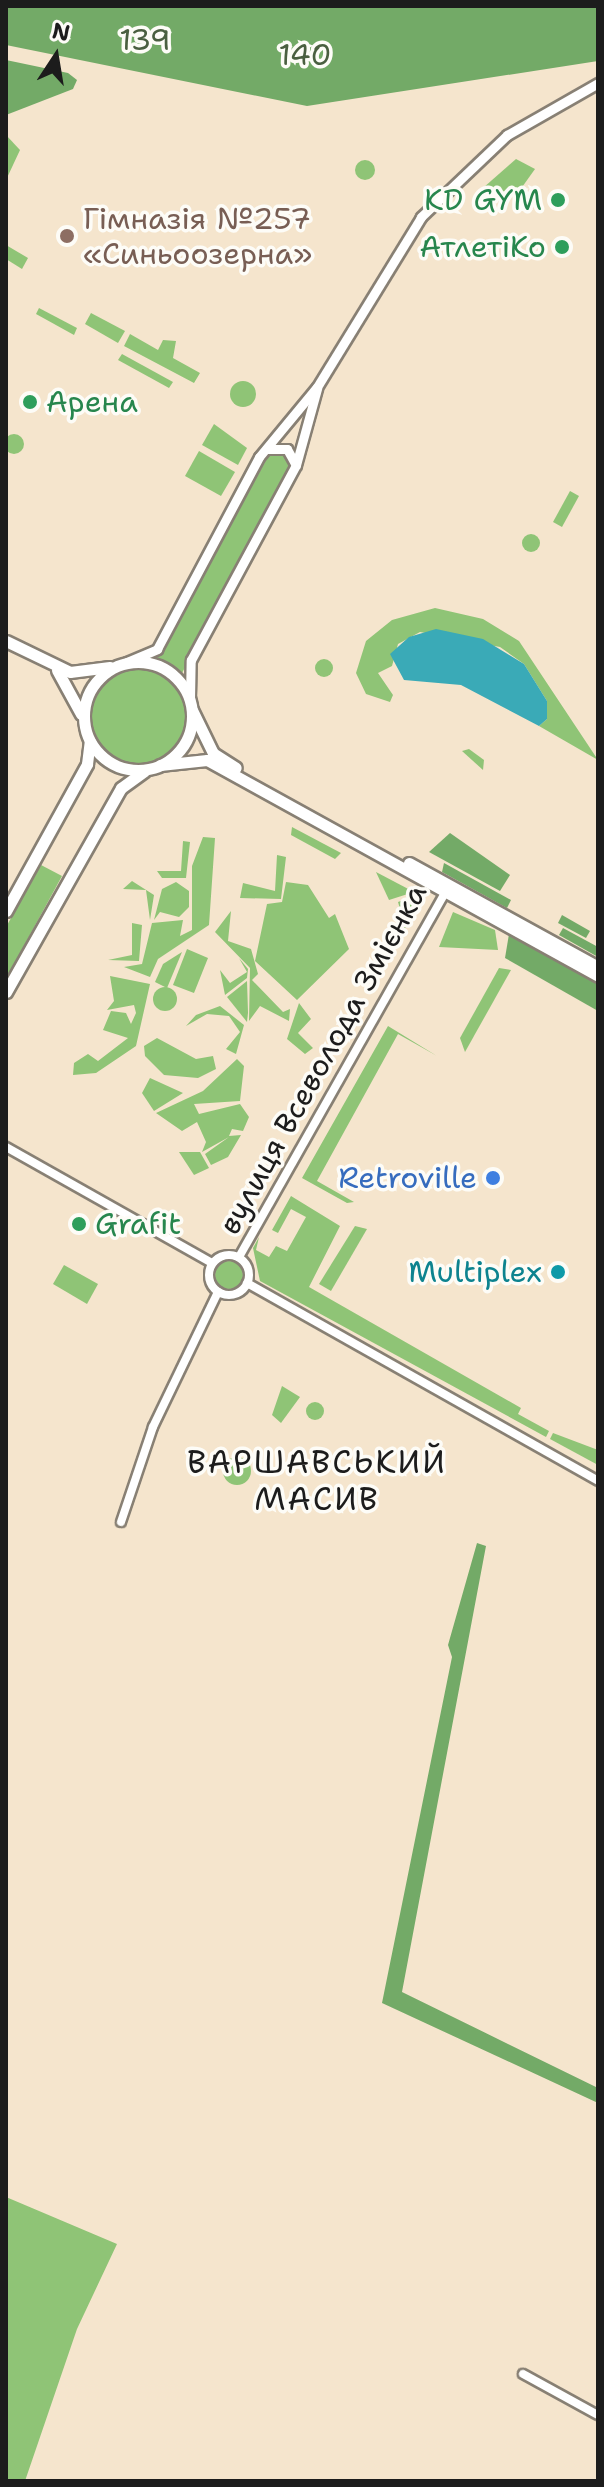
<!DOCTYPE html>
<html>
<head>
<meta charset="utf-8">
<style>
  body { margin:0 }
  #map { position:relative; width:604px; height:2487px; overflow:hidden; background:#f5e5cd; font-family:"Shantell Sans",sans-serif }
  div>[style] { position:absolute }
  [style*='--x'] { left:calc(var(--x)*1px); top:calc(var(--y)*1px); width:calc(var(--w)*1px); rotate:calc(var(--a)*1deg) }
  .green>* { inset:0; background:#8fc476 }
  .round { border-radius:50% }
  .forest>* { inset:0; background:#73aa67 }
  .water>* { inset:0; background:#3aaab7 }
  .roads { filter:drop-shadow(2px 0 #888074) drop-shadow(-2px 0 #888074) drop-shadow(0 2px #888074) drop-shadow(0 -2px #888074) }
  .minor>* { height:8px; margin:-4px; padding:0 4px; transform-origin:4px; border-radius:4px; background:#fff }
  .minor>.ring { margin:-4px; padding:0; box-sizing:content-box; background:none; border:8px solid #fff; border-radius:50% }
  .tertiary>* { height:9px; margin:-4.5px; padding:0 4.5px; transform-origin:4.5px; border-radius:4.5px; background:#fff }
  .secondary>* { height:11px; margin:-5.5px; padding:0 5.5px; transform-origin:5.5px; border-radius:5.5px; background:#fff }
  .secondary>.ring { margin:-5.5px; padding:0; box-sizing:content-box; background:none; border:11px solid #fff; border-radius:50% }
  .dots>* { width:22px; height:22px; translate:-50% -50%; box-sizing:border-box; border:4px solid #fdfcf7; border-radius:50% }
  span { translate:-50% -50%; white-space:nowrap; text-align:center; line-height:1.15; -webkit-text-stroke:7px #fdfcf7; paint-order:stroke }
  .park-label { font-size:30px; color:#4a5f40 }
  .leisure-label { font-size:30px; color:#27864d }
  .right { translate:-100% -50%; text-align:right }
  .left { translate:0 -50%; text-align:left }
  .education-label { font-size:30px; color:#785e54 }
  .street-label { font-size:30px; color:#1c1c1c }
  .shop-label { font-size:30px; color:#366cbe }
  .culture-label { font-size:30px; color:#0d838f }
  .neighbourhood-label { font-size:32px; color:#1c1c1c; letter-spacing:2px }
  .frame { position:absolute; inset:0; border:8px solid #1c1c1c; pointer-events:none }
  .north { position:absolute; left:16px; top:16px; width:80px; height:80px; -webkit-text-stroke:6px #fdfcf7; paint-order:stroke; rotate:12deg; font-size:22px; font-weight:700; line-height:32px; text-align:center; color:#1c1c1c }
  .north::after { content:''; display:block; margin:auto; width:28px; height:36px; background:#1c1c1c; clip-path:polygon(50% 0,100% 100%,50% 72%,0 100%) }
</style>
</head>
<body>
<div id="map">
  <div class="green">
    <i style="clip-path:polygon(6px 135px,20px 150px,6px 180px)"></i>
    <i style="clip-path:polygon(516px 159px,535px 169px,520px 190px,475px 195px)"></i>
    <i class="round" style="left:355px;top:160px;width:20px;height:20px"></i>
    <i style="clip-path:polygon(6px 245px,28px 258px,22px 269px,6px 259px)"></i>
    <i style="clip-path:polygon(39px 308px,77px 328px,74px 335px,36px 314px)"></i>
    <i style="clip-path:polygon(91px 313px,125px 331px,118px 343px,85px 324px)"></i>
    <i style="clip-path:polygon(130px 334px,158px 350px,163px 340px,176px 341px,173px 358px,200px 373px,194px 383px,124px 346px)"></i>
    <i style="clip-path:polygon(122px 354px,173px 382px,169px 388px,118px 360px)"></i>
    <i class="round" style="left:230px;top:381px;width:26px;height:26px"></i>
    <i style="clip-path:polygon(214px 424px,247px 448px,238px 465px,202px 445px)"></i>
    <i class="round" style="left:4px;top:434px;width:20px;height:20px"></i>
    <i style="clip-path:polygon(199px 451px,235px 472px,221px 496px,185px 476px)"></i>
    <i style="clip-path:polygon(271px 451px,286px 453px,292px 468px,182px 673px,157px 658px)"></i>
    <i style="clip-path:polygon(570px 491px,579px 496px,562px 527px,553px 522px)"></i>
    <i class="round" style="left:522px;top:534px;width:18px;height:18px"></i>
    <i style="clip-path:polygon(435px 608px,483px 619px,519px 641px,598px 760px,539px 726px,547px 719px,547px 701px,524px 664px,500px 647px,420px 632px,398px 644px,392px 666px,378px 673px,393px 695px,390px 702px,366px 694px,356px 673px,366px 641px,392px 620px)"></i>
    <i class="round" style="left:315px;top:659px;width:18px;height:18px"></i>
    <i class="round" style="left:89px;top:667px;width:98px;height:98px"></i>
    <i style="clip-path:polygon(469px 749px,484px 760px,483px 770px,462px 751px)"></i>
    <i style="clip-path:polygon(292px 827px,341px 853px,335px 859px,291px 835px)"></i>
    <i style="clip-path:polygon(203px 837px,215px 838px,209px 925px,158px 959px,150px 977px,124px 967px,142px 964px,152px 923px,183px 920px,180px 936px,192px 930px,192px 866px)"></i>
    <i style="clip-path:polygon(183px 841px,190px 842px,186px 878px,162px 878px,157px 871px,181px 871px)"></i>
    <i style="clip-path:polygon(277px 855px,286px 857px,281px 899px,240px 898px,243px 883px,275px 891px)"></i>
    <i style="clip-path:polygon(41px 865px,62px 876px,6px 979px,6px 927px)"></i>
    <i style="clip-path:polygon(376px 872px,414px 892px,389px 900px)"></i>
    <i style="clip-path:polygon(132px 881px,154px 895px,150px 920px,146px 890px,123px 889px)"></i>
    <i style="clip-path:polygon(176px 882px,189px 891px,189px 907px,179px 917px,160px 912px,154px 920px,162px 889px)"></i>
    <i style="clip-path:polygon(286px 882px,308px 885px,329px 918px,335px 914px,349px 949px,297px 1000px,255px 961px,267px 904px,282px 902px)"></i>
    <i style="clip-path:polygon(414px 896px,417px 908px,400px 937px,405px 926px,398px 902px)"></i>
    <i style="clip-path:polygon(231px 911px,228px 941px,251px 949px,258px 974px,252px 980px,283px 1012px,290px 1009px,289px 1021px,260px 1006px,249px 1021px,250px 968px,215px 932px)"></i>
    <i style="clip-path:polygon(453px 912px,495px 930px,498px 950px,439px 947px)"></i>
    <i style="clip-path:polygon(132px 923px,142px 925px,139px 961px,108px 960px,132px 955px)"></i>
    <i style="clip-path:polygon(187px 949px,208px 958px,194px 993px,173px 985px)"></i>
    <i style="clip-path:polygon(182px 952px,167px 988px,155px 982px,163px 964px)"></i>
    <i style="clip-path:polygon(239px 958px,248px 969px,247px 978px,225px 995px,220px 970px,230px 983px,247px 972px)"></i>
    <i style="clip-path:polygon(499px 968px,511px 970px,465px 1052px,460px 1038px)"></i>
    <i style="clip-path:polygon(110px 976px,150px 984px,136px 1046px,96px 1073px,73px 1075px,74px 1063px,88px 1054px,98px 1061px,128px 1038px,103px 1030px,111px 1011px,126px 1013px,131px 1024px,136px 1013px,134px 1005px,107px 1010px,114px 1001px)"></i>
    <i style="clip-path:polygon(247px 981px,248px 1013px,247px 1022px,227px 997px)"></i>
    <i class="round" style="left:153px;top:987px;width:24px;height:24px"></i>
    <i style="clip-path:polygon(299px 1003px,311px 1019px,298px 1033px,313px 1048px,305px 1054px,287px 1039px)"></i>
    <i style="clip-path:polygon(220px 1006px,244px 1025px,236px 1054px,226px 1049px,240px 1032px,229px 1016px,207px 1014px,186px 1026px,196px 1015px)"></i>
    <i style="clip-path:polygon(388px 1026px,437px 1056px,398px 1034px,317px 1181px,354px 1202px,347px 1203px,302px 1178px)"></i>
    <i style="clip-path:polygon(157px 1038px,196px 1059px,213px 1056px,216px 1069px,198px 1078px,164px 1075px,145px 1056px,144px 1046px)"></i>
    <i style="clip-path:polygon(237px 1059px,244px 1066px,240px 1101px,194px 1104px,199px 1114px,240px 1104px,249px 1117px,243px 1131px,232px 1129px,229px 1136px,241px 1135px,228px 1157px,211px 1165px,205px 1154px,229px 1137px,202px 1152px,206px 1142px,197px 1122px,182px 1131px,156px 1113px,203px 1091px)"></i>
    <i style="clip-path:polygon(150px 1078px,183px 1093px,154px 1111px,142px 1093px)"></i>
    <i style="clip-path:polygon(179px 1152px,200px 1152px,209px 1168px,194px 1175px)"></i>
    <i style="clip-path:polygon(291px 1196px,340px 1226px,309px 1287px,521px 1408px,518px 1414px,549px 1431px,546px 1437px,260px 1281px,253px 1248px,259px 1237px,256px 1250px,269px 1257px,276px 1246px,287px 1251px,306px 1217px,291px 1209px,278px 1233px,272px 1230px)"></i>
    <i style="clip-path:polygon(355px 1226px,367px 1229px,331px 1291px,319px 1284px)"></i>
    <i class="round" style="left:215px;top:1261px;width:28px;height:28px"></i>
    <i style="clip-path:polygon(64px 1265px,98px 1284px,87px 1304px,53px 1284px)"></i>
    <i style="clip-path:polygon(282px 1386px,300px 1397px,281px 1423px,272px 1415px)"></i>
    <i class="round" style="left:306px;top:1402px;width:18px;height:18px"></i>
    <i style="clip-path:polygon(553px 1433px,598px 1450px,598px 1465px,550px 1439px)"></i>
    <i class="round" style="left:223px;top:1457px;width:28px;height:28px"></i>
    <i style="clip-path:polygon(6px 2197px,117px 2244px,77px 2329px,25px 2481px,6px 2481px)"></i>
  </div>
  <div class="forest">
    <i style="clip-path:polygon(6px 6px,598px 6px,598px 61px,307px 106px,6px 45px)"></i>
    <i style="clip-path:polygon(6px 60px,68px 73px,77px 80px,73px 89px,6px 115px)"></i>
    <i style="clip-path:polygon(450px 833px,510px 875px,500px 891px,429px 852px)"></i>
    <i style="clip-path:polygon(444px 863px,511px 900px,507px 908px,442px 872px)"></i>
    <i style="clip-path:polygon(562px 915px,590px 931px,586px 938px,558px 923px)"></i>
    <i style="clip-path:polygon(563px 928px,598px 947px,598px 957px,559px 935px)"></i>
    <i style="clip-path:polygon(509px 934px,598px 984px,598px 1011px,505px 958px)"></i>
    <i style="clip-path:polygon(477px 1543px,486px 1546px,402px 1992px,598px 2088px,598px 2103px,382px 2003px,452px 1657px,448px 1645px)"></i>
  </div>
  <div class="water">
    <i style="clip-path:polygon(436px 629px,483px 639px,524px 664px,547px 701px,547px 719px,539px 726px,461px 685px,404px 680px,390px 654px,409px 637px)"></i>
  </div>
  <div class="roads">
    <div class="minor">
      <i style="--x:6;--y:1147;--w:236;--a:29.4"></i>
      <i class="ring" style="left:209px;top:1255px;width:32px;height:32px"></i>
      <i style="--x:239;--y:1257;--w:423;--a:-60.5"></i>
      <i style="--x:247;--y:1283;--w:403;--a:29.4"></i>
      <i style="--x:121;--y:1522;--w:100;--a:-71.4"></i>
      <i style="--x:153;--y:1427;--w:150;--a:-64.3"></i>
      <i style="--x:523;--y:2374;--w:85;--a:28.7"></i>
    </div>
    <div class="tertiary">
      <i style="--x:267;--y:449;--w:20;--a:0"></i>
      <i style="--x:287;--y:449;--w:18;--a:61"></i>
      <i style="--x:127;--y:662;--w:33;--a:-23"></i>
      <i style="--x:157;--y:649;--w:217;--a:-62"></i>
      <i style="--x:259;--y:457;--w:91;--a:-50.4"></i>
      <i style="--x:317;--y:387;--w:199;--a:-58.5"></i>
      <i style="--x:421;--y:217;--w:119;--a:-43.6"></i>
      <i style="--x:507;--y:135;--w:105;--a:-29.7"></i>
      <i style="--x:190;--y:699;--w:39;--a:-89"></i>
      <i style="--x:191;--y:660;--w:221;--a:-61.7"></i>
      <i style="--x:296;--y:465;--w:79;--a:-74.6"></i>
    </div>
    <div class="secondary">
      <i style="--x:6;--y:641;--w:71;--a:25.8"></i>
      <i style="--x:70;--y:672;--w:40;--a:-7.1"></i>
      <i class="ring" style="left:84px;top:662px;width:97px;height:97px"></i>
      <i style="--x:57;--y:670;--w:50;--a:61.4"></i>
      <i style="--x:192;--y:710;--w:48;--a:64"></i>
      <i style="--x:213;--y:753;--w:27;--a:33"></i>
      <i style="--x:160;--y:765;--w:47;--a:-6.1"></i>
      <i style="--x:207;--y:760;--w:447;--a:28.9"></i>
      <i style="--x:409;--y:863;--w:216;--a:28.8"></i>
      <i style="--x:6;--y:911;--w:168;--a:-61.1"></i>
      <i style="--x:87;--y:764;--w:23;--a:-83"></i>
      <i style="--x:6;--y:992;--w:234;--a:-60.6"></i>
      <i style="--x:121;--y:788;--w:29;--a:-36"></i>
    </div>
  </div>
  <div class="dots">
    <i style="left:558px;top:200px;background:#2e9e5b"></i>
    <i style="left:67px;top:236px;background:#8d6e63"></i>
    <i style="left:562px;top:247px;background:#2e9e5b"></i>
    <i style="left:30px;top:402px;background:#2e9e5b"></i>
    <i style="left:493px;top:1178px;background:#3f7fe0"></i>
    <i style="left:79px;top:1224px;background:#2e9e5b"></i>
    <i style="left:558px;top:1272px;background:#0f9aa8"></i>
  </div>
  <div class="park-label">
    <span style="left:145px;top:40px">139</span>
    <span style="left:305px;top:55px">140</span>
  </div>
  <div class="leisure-label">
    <span class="right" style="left:542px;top:200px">KD GYM</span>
    <span class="right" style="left:546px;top:247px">АтлетіКо</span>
    <span class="left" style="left:46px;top:402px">Арена</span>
    <span class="left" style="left:95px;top:1224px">Grafit</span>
  </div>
  <div class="education-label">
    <span class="left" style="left:83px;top:236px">Гімназія №257<br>«Синьоозерна»</span>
  </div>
  <div class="street-label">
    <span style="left:323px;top:1059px;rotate:-61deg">вулиця Всеволода Змієнка</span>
  </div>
  <div class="shop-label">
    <span class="right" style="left:477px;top:1178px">Retroville</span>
  </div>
  <div class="culture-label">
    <span class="right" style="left:542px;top:1272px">Multiplex</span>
  </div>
  <div class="neighbourhood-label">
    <span style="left:317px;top:1481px">ВАРШАВСЬКИЙ<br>МАСИВ</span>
  </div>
  <div class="frame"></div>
  <div class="north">N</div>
</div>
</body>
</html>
